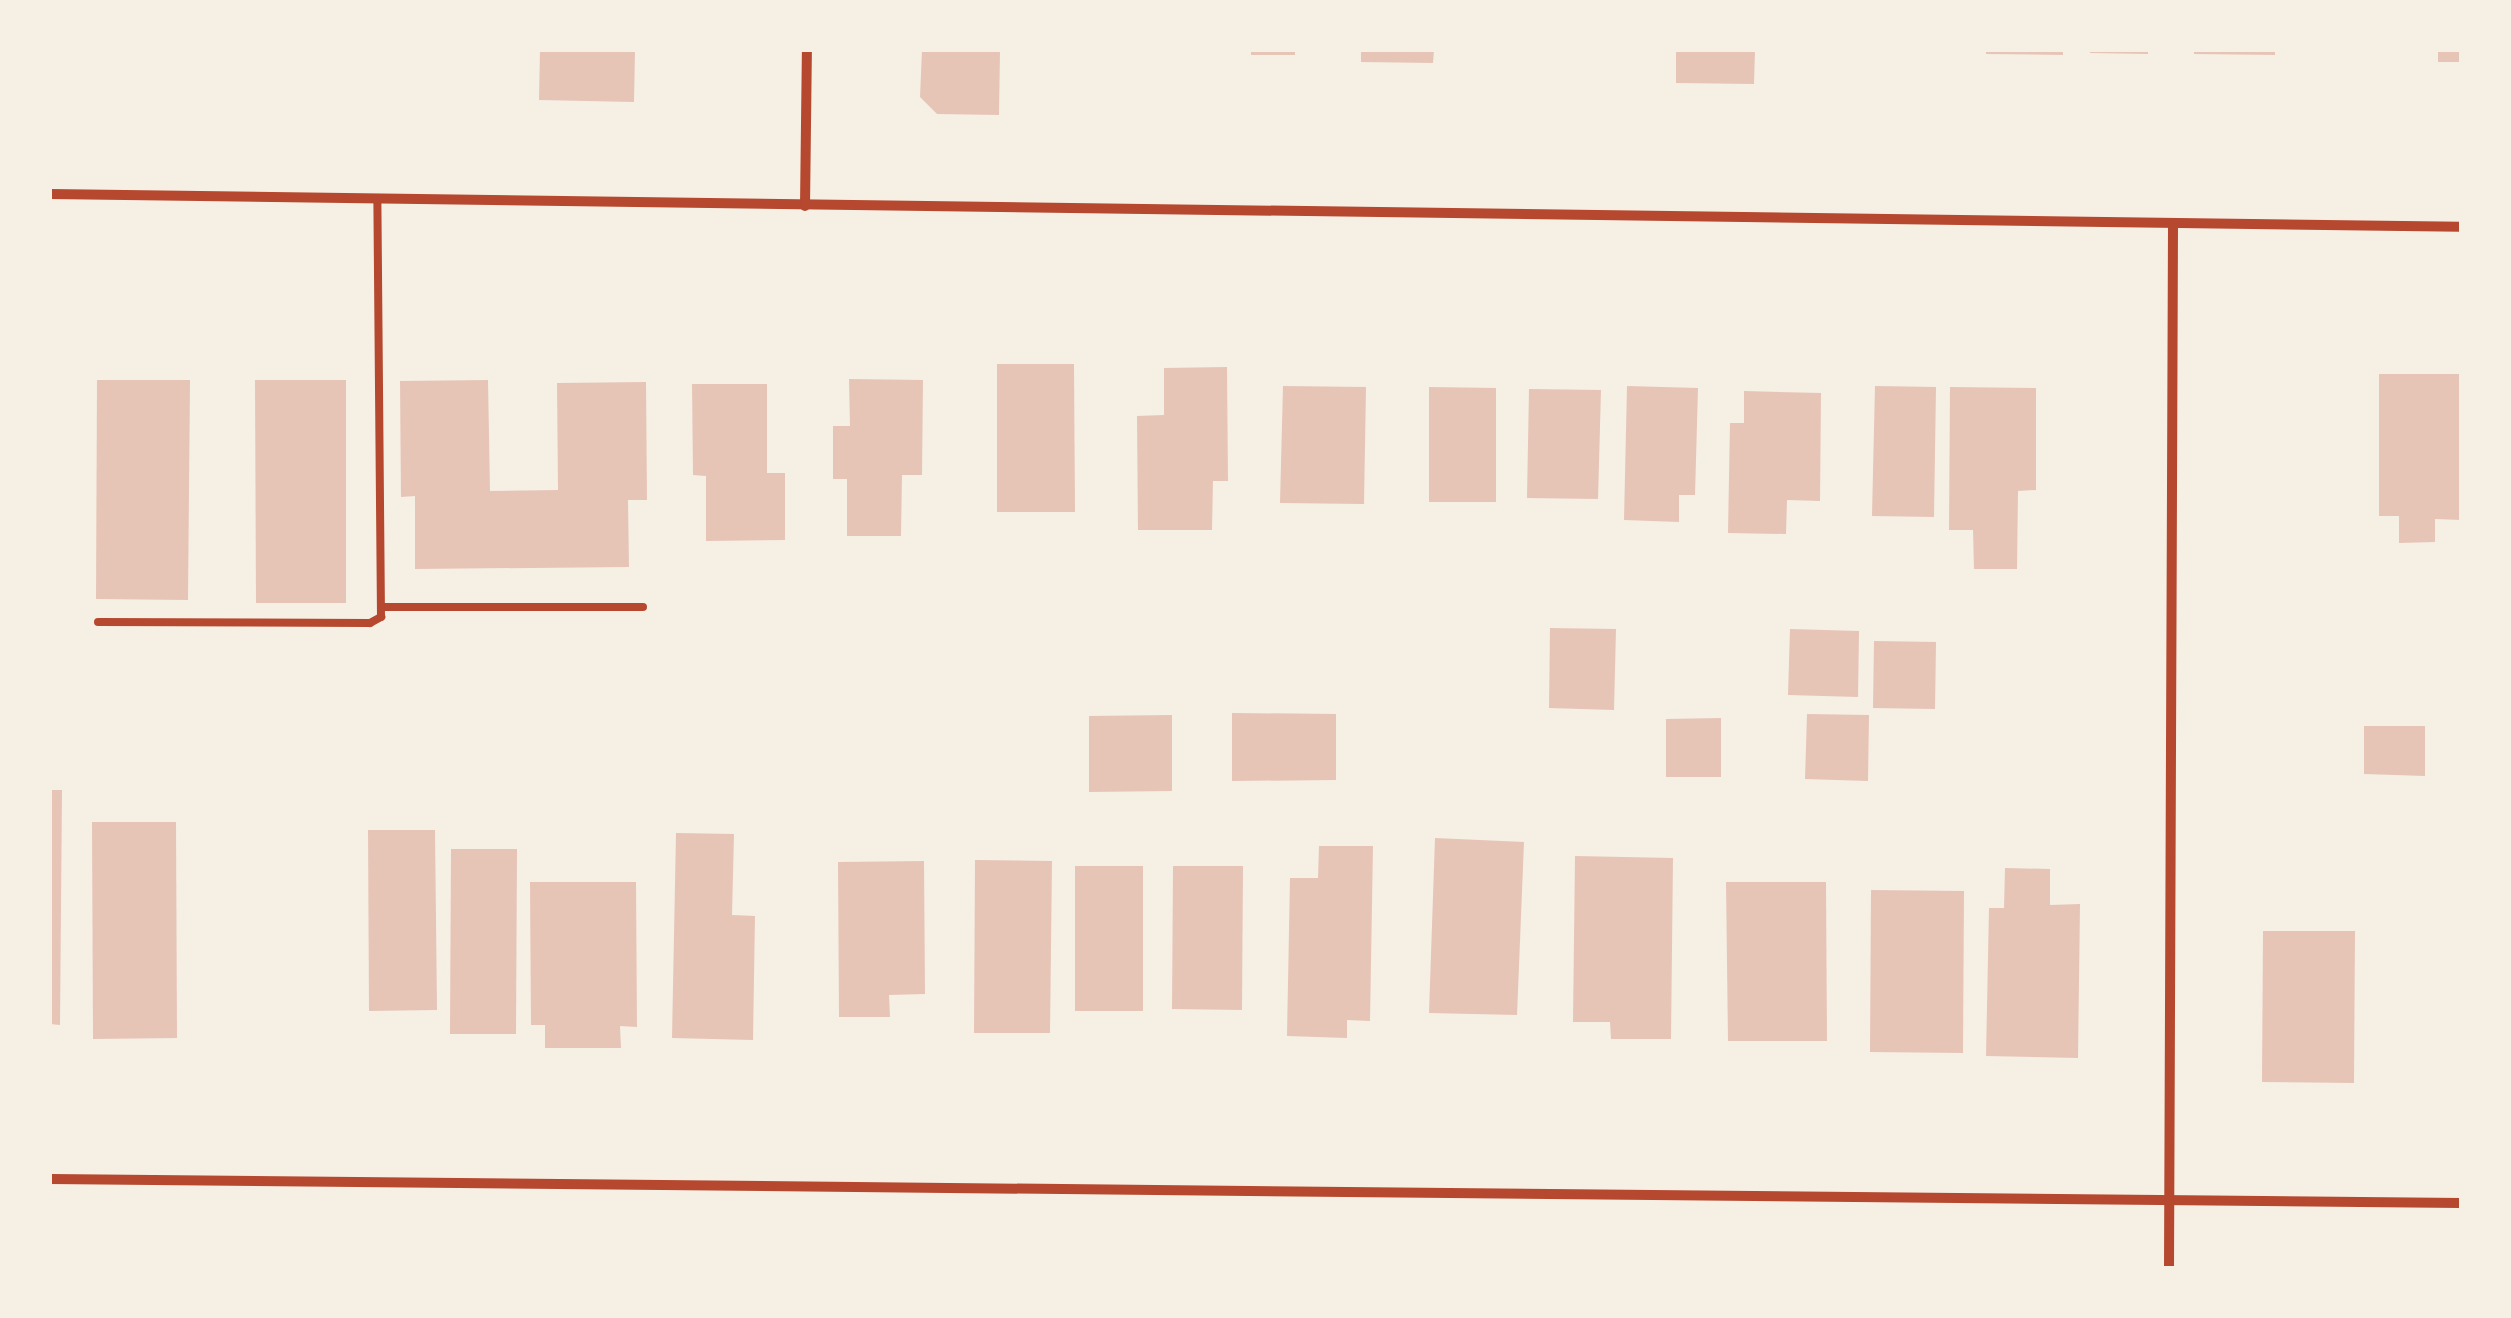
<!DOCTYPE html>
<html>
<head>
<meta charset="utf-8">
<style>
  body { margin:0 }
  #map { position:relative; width:2511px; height:1318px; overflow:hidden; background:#f6efe4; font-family:"Noto Sans",sans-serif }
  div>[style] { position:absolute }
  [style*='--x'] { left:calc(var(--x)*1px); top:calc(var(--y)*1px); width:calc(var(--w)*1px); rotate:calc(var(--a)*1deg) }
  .building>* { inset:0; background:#e6c5b7 }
  .service>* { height:8px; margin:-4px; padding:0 4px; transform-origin:4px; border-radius:4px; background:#b5482f }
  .minor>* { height:10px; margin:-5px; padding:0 5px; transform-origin:5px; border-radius:5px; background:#b5482f }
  span { translate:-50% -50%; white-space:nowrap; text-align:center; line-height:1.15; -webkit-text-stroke:10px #f6efe4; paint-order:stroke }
  .frame { position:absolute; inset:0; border:52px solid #f6efe4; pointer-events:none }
</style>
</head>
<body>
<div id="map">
  <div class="building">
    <i style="clip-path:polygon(540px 50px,635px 50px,634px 102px,539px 100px)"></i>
    <i style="clip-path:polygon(922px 50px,1000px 50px,999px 115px,937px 114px,920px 97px)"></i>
    <i style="clip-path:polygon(1251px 50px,1295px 50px,1295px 55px,1251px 55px)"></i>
    <i style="clip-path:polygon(1361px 50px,1434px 50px,1433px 63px,1361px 62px)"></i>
    <i style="clip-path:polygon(1676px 50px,1755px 50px,1754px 84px,1676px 83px)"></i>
    <i style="clip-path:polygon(1986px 50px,2063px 50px,2063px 55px,1986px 54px)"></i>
    <i style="clip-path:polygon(2090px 50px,2148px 50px,2148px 54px,2090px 53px)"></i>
    <i style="clip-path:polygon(2194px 50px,2275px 50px,2275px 55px,2194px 54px)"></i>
    <i style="clip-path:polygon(2438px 50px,2461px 50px,2461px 62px,2438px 62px)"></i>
    <i style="clip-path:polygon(997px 364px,1074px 364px,1075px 512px,997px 512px)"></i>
    <i style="clip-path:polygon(1227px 367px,1228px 481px,1213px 481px,1212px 530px,1138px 530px,1137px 416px,1164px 415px,1164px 368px)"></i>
    <i style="clip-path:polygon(2379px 374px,2461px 374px,2461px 520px,2435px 519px,2435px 542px,2399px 543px,2399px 516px,2379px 516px)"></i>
    <i style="clip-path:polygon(849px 379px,923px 380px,922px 475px,902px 475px,901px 536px,847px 536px,847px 479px,833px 479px,833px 426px,850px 426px)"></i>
    <i style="clip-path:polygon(97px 380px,190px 380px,188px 600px,96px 599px)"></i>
    <i style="clip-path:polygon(255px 380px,346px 380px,346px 603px,256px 603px)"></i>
    <i style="clip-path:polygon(488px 380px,490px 491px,558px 490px,557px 383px,646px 382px,647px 500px,628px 500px,629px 567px,415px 569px,415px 496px,401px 497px,400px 381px)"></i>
    <i style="clip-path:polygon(692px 384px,767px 384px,767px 473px,785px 473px,785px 540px,706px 541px,706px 476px,693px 475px)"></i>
    <i style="clip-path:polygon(1283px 386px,1366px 387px,1364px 504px,1280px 503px)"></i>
    <i style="clip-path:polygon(1627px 386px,1698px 388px,1695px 495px,1679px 495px,1679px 522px,1624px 520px)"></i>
    <i style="clip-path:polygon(1875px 386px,1936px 387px,1934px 517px,1872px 516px)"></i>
    <i style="clip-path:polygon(1429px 387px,1496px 388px,1496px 502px,1429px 502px)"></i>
    <i style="clip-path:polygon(1950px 387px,2036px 388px,2036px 490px,2018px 491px,2017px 569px,1974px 569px,1973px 530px,1949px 530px)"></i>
    <i style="clip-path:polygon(1529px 389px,1601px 390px,1598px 499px,1527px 498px)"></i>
    <i style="clip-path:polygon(1744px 391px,1821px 393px,1820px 501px,1787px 500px,1786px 534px,1728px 533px,1730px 423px,1744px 423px)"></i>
    <i style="clip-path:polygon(1550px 628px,1616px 629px,1614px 710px,1549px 708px)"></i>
    <i style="clip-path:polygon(1790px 629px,1859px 631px,1858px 697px,1788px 695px)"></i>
    <i style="clip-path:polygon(1874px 641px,1936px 642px,1935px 709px,1873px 708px)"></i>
    <i style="clip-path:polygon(1232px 713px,1336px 714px,1336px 780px,1232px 781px)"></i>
    <i style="clip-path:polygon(1807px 714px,1869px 715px,1868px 781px,1805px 779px)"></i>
    <i style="clip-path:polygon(1172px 715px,1172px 791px,1089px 792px,1089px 716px)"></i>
    <i style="clip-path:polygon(1721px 718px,1721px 777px,1666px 777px,1666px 719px)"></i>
    <i style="clip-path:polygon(2364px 726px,2425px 726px,2425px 776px,2364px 774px)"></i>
    <i style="clip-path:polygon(50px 790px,62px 790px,60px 1025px,50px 1024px)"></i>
    <i style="clip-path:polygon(92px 822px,176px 822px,177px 1038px,93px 1039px)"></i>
    <i style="clip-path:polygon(368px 830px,435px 830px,437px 1010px,369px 1011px)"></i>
    <i style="clip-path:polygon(676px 833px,734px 834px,732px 915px,755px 916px,753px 1040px,672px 1038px)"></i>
    <i style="clip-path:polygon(1435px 838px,1524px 842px,1517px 1015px,1429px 1013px)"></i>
    <i style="clip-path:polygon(1319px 846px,1373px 846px,1370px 1021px,1347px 1020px,1347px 1038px,1287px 1036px,1290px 878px,1318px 878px)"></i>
    <i style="clip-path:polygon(451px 849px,517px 849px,516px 1034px,450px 1034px)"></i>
    <i style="clip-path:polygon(1575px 856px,1673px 858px,1671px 1039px,1611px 1039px,1610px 1022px,1573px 1022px)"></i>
    <i style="clip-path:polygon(975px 860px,1052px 861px,1050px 1033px,974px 1033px)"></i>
    <i style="clip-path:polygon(924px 861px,925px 994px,889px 995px,890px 1017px,839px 1017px,838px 862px)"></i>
    <i style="clip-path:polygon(1075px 866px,1143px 866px,1143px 1011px,1075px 1011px)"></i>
    <i style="clip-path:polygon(1173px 866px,1243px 866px,1242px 1010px,1172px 1009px)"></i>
    <i style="clip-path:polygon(2005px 868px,2050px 869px,2050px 905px,2080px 904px,2078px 1058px,1986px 1056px,1989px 908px,2004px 908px)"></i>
    <i style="clip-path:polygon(530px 882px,636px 882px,637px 1027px,620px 1026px,621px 1048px,545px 1048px,545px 1025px,531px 1025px)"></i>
    <i style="clip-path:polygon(1726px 882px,1826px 882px,1827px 1041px,1728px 1041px)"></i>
    <i style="clip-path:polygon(1871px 890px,1964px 891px,1963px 1053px,1870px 1052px)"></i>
    <i style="clip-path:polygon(2263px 931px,2355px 931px,2354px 1083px,2262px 1082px)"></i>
  </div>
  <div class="service">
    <i style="--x:383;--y:607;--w:260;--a:0"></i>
    <i style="--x:98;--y:622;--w:272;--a:0.2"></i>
    <i style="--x:370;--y:623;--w:13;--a:-29"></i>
    <i style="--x:381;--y:617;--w:418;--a:-90.5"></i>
  </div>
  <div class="minor">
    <i style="--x:50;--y:194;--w:2411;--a:0.78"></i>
    <i style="--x:805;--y:206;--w:156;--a:-89.3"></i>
    <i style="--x:50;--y:1179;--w:2411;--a:0.57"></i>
    <i style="--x:2169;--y:1268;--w:1045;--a:-89.78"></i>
  </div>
  <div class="frame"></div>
</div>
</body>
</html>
